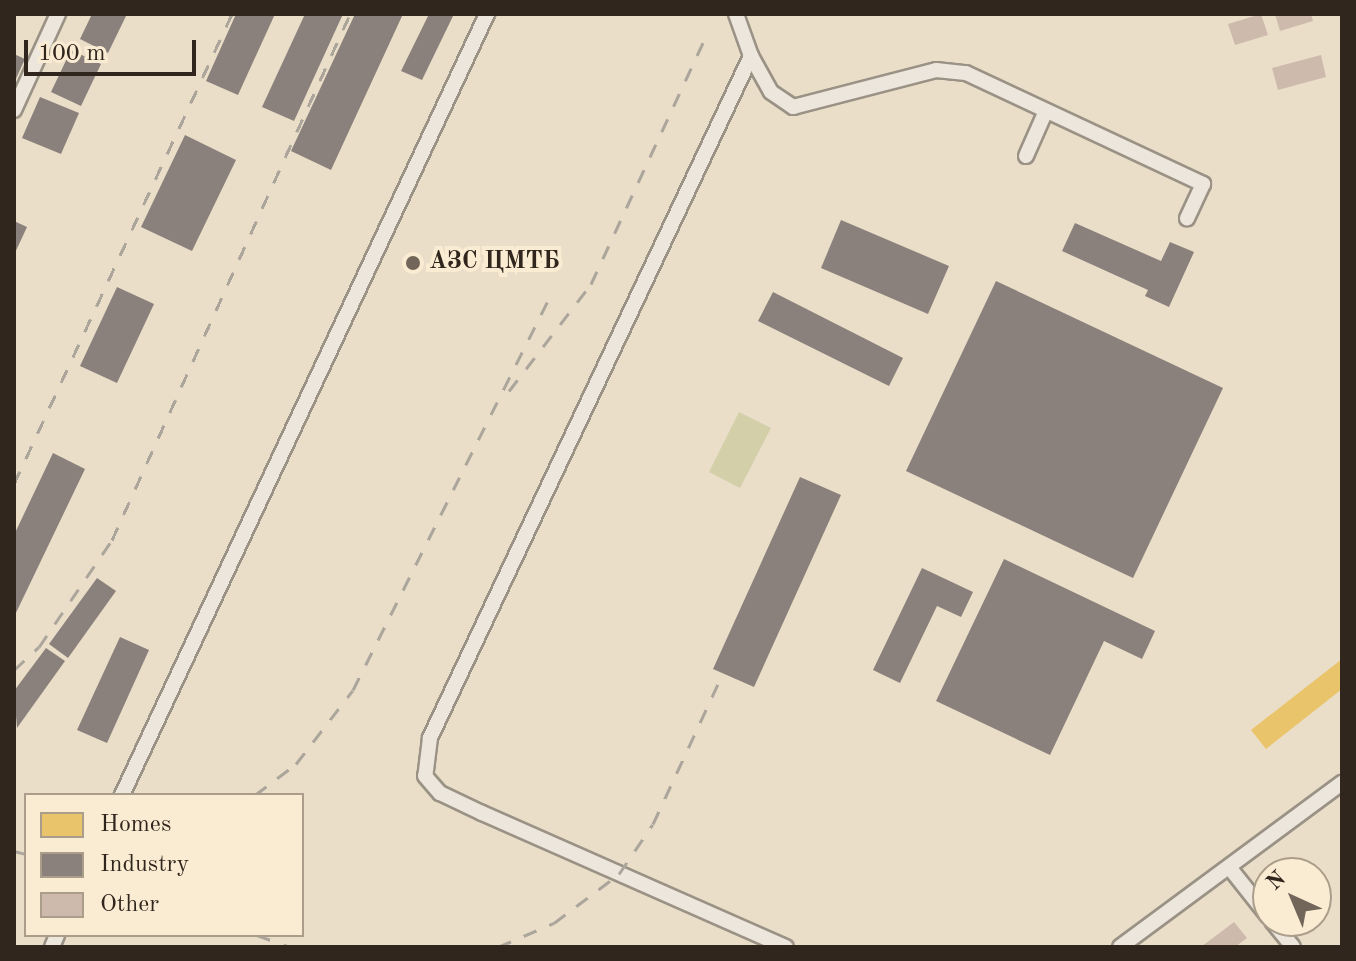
<!DOCTYPE html>
<html>
<head>
<meta charset="utf-8">
<style>
  body { margin:0 }
  #map { position:relative; width:1356px; height:961px; overflow:hidden; background:#eadec8; font-family:"Old Standard TT",serif }
  div>[style] { position:absolute }
  [style*='--x'] { left:calc(var(--x)*1px); top:calc(var(--y)*1px); width:calc(var(--w)*1px); rotate:calc(var(--a)*1deg) }
  .green>* { inset:0; background:#d2cfa9 }
  .homes>* { inset:0; background:#e9c46a }
  .industry>* { inset:0; background:#8a817c }
  .building>* { inset:0; background:#cdbaac }
  .roads { filter:drop-shadow(2px 0 #9a9285) drop-shadow(-2px 0 #9a9285) drop-shadow(0 2px #9a9285) drop-shadow(0 -2px #9a9285) }
  .minor>* { height:14px; margin:-7px; padding:0 7px; transform-origin:7px; border-radius:7px; background:#ede6dc }
  .rail>* { height:3px; margin-top:-1.5px; transform-origin:0; background:repeating-linear-gradient(90deg,#aba59c 0 14px,transparent 0 28px) }
  .dots>* { width:22px; height:22px; translate:-50% -50%; box-sizing:border-box; border:4px solid #faecd2; border-radius:50% }
  span { translate:-50% -50%; white-space:nowrap; text-align:center; line-height:1.15; -webkit-text-stroke:8px #faecd2; paint-order:stroke }
  .poi-label { font-size:24px; color:#31261e; font-weight:700 }
  .left { translate:0 -50%; text-align:left }
  .frame { position:absolute; inset:0; border:16px solid #31261e; pointer-events:none }
  .legend { position:absolute; left:24px; top:793px; width:280px; height:144px; box-sizing:border-box; background:#faecd2; border:2px solid #aa9d8a; margin:0; padding:10px 14px; list-style:none; font-size:24px; color:#31261e }
  .legend li { display:flex; align-items:center; gap:16px; height:40px }
  .legend b { width:40px; border:2px solid #aa9d8a }
  .north { position:absolute; left:1252px; top:857px; width:80px; height:80px; box-sizing:border-box; background:#faecd2; border:2px solid #aa9d8a; border-radius:50%; rotate:316deg; font-size:22px; font-weight:700; line-height:32px; text-align:center; color:#31261e }
  .north::after { content:''; display:block; margin:auto; width:28px; height:36px; background:#72665a; clip-path:polygon(50% 0,100% 100%,50% 72%,0 100%) }
  .scale { position:absolute; left:24px; top:40px; width:172px; height:36px; box-sizing:border-box; border:4px solid #31261e; border-top:0; padding-left:10px; font-size:24px; line-height:28px; white-space:nowrap; color:#31261e; -webkit-text-stroke:6px #faecd2; paint-order:stroke }
</style>
</head>
<body>
<div id="map">
  <div class="green">
    <i style="clip-path:polygon(739px 412px,771px 428px,740px 488px,709px 472px)"></i>
  </div>
  <div class="homes">
    <i style="clip-path:polygon(1342px 659px,1342px 689px,1266px 749px,1251px 730px)"></i>
  </div>
  <div class="industry">
    <i style="clip-path:polygon(92px 14px,127px 14px,108px 53px,80px 39px)"></i>
    <i style="clip-path:polygon(236px 14px,275px 14px,238px 95px,206px 81px)"></i>
    <i style="clip-path:polygon(305px 14px,343px 14px,294px 121px,262px 107px)"></i>
    <i style="clip-path:polygon(355px 14px,403px 14px,331px 170px,291px 151px)"></i>
    <i style="clip-path:polygon(429px 14px,454px 14px,422px 80px,401px 71px)"></i>
    <i style="clip-path:polygon(71px 50px,101px 64px,81px 106px,51px 92px)"></i>
    <i style="clip-path:polygon(14px 54px,25px 59px,14px 83px)"></i>
    <i style="clip-path:polygon(40px 97px,79px 113px,61px 154px,22px 138px)"></i>
    <i style="clip-path:polygon(185px 135px,236px 160px,192px 251px,141px 227px)"></i>
    <i style="clip-path:polygon(841px 220px,949px 266px,928px 314px,821px 268px)"></i>
    <i style="clip-path:polygon(14px 221px,27px 227px,14px 255px)"></i>
    <i style="clip-path:polygon(1075px 223px,1161px 261px,1170px 242px,1194px 252px,1169px 307px,1145px 296px,1148px 290px,1062px 251px)"></i>
    <i style="clip-path:polygon(996px 281px,1223px 388px,1133px 578px,906px 471px)"></i>
    <i style="clip-path:polygon(117px 287px,154px 304px,117px 383px,80px 366px)"></i>
    <i style="clip-path:polygon(773px 292px,903px 358px,889px 386px,758px 321px)"></i>
    <i style="clip-path:polygon(53px 453px,85px 469px,14px 617px,14px 535px)"></i>
    <i style="clip-path:polygon(800px 477px,841px 495px,754px 687px,713px 669px)"></i>
    <i style="clip-path:polygon(1004px 559px,1155px 631px,1142px 659px,1104px 641px,1050px 755px,936px 701px)"></i>
    <i style="clip-path:polygon(922px 568px,973px 592px,961px 617px,937px 606px,900px 683px,873px 670px)"></i>
    <i style="clip-path:polygon(97px 578px,116px 591px,68px 658px,49px 644px)"></i>
    <i style="clip-path:polygon(120px 637px,149px 650px,107px 743px,77px 730px)"></i>
    <i style="clip-path:polygon(46px 648px,65px 661px,17px 728px,14px 691px)"></i>
  </div>
  <div class="building">
    <i style="clip-path:polygon(1261px 14px,1268px 35px,1235px 45px,1228px 24px)"></i>
    <i style="clip-path:polygon(1275px 14px,1311px 14px,1313px 21px,1280px 31px)"></i>
    <i style="clip-path:polygon(1321px 55px,1326px 77px,1278px 90px,1272px 68px)"></i>
    <i style="clip-path:polygon(1234px 922px,1247px 938px,1235px 947px,1201px 947px)"></i>
  </div>
  <div class="roads">
    <div class="minor">
      <i style="--x:736;--y:14;--w:45;--a:70.3"></i>
      <i style="--x:751;--y:56;--w:41;--a:60.9"></i>
      <i style="--x:771;--y:92;--w:27;--a:34"></i>
      <i style="--x:793;--y:107;--w:148;--a:-14.5"></i>
      <i style="--x:936;--y:70;--w:30;--a:6"></i>
      <i style="--x:966;--y:73;--w:262;--a:25.1"></i>
      <i style="--x:1203;--y:184;--w:38;--a:115"></i>
      <i style="--x:751;--y:56;--w:754;--a:115.21"></i>
      <i style="--x:430;--y:738;--w:38;--a:97"></i>
      <i style="--x:425;--y:776;--w:23;--a:49"></i>
      <i style="--x:440;--y:793;--w:47;--a:25.5"></i>
      <i style="--x:482;--y:813;--w:332;--a:23.8"></i>
      <i style="--x:14;--y:110;--w:106;--a:-65.4"></i>
      <i style="--x:1026;--y:156;--w:47;--a:-66.2"></i>
      <i style="--x:122;--y:795;--w:862;--a:-64.95"></i>
      <i style="--x:1229;--y:867;--w:63;--a:51.5"></i>
      <i style="--x:1272;--y:921;--w:33;--a:51"></i>
      <i style="--x:52;--y:947;--w:13;--a:-67"></i>
      <i style="--x:1120;--y:947;--w:276;--a:-36.5"></i>
    </div>
  </div>
  <div class="rail">
    <i style="--x:509;--y:391;--w:135;--a:-52.5"></i>
    <i style="--x:591;--y:284;--w:271;--a:-65.1"></i>
    <i style="--x:14;--y:484;--w:518;--a:-65.12"></i>
    <i style="--x:14;--y:670;--w:34;--a:-43"></i>
    <i style="--x:39;--y:647;--w:130;--a:-55.7"></i>
    <i style="--x:112;--y:540;--w:577;--a:-65.65"></i>
    <i style="--x:255;--y:795;--w:51;--a:-37.1"></i>
    <i style="--x:296;--y:764;--w:93;--a:-52.4"></i>
    <i style="--x:353;--y:690;--w:436;--a:-63.4"></i>
    <i style="--x:14;--y:851;--w:12;--a:14"></i>
    <i style="--x:257;--y:935;--w:35;--a:20"></i>
    <i style="--x:498;--y:947;--w:61;--a:-23.2"></i>
    <i style="--x:554;--y:923;--w:81;--a:-37"></i>
    <i style="--x:619;--y:874;--w:60;--a:-55.8"></i>
    <i style="--x:653;--y:824;--w:166;--a:-65.1"></i>
  </div>
  <div class="dots">
    <i style="left:413px;top:263px;background:#72665a"></i>
  </div>
  <div class="poi-label">
    <span class="left" style="left:429px;top:263px">АЗС ЦМТБ</span>
  </div>
  <div class="frame"></div>
  <ul class="legend">
  <li><b style="height:22px;background:#e9c46a"></b>Homes</li>
  <li><b style="height:22px;background:#8a817c"></b>Industry</li>
  <li><b style="height:22px;background:#cdbaac"></b>Other</li>
  </ul>
  <div class="north">N</div>
  <div class="scale">100 m</div>
</div>
</body>
</html>
